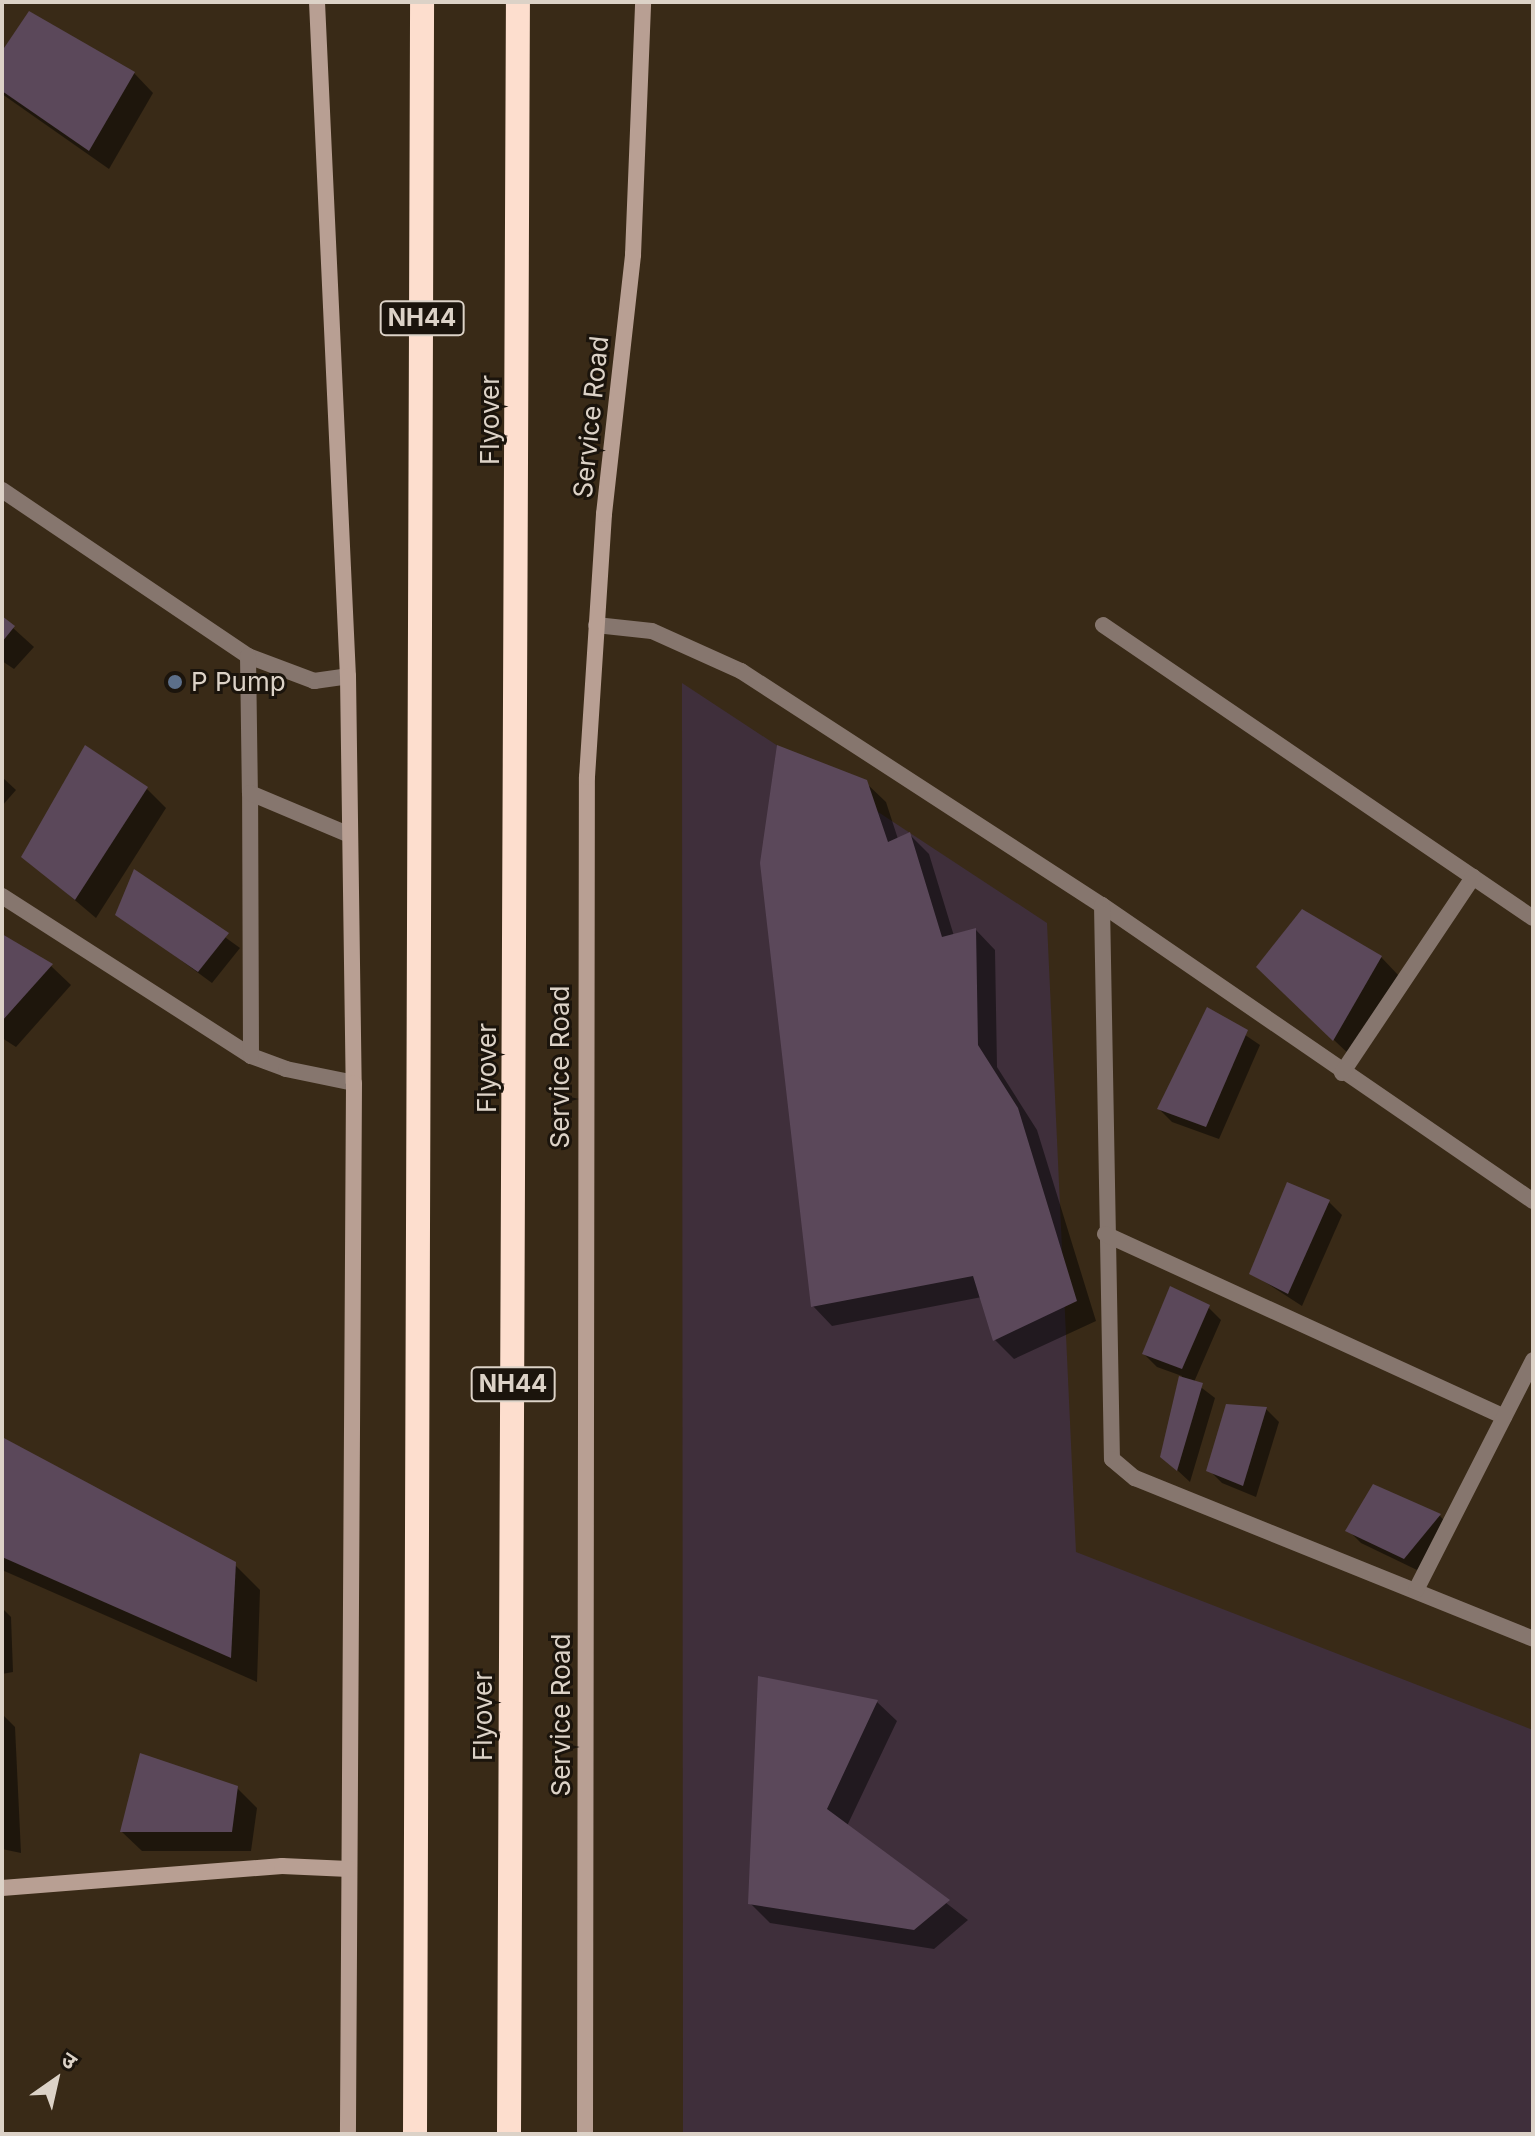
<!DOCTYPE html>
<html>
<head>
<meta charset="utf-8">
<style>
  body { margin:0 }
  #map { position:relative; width:1535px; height:2136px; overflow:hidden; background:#392a17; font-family:Inter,"Noto Sans Devanagari",sans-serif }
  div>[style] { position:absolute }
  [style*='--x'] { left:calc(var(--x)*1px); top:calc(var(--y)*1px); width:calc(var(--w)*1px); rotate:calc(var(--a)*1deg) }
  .industrial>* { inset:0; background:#3f2f3b }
  .shadow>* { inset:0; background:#0007 }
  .building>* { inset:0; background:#5b485a }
  .street>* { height:16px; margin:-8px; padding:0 8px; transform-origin:8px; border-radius:8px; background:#86766e }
  .secondary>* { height:16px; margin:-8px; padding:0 8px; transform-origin:8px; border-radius:8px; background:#b89f93 }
  .highway>* { height:24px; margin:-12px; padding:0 12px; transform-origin:12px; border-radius:12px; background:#fddece }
  .dots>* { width:22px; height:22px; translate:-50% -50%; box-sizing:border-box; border:4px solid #1b140c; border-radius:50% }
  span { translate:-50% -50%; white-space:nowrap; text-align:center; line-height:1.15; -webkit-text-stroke:6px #1b140c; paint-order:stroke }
  .shield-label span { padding:2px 6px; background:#1b140c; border:2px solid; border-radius:6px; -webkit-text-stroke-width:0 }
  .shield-label { font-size:24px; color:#dcd2c7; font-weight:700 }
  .street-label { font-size:26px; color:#dcd2c7 }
  .poi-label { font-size:26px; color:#dcd2c7 }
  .left { translate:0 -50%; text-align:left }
  .frame { position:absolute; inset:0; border:4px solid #dcd2c7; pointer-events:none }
  .north { position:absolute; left:16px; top:2040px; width:80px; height:80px; -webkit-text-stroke:6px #1b140c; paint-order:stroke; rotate:34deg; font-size:22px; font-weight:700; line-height:32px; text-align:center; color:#dcd2c7 }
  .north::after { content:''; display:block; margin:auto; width:28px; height:36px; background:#dcd2c7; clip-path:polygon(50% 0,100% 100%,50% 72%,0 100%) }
</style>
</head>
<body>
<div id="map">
  <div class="industrial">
    <i style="clip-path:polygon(682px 683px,1047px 923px,1076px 1552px,1533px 1730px,1533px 2134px,683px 2134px)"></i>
  </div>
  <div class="shadow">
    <i style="clip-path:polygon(2px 54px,134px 73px,153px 93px,109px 169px,2px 94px)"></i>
    <i style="clip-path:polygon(2px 618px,34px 647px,14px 669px,2px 661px)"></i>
    <i style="clip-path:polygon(2px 777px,16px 790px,2px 806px)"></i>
    <i style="clip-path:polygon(865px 782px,886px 802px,898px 839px,909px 834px,929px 854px,954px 936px,976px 930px,995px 950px,997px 1067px,1037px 1130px,1096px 1321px,1014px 1359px,995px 1340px,982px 1297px,832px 1326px,813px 1306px)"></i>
    <i style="clip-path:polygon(147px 789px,166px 808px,96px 918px,24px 857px)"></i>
    <i style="clip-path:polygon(135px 872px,240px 948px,212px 983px,118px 914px)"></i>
    <i style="clip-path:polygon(2px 936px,51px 966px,71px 985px,16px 1047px,2px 1038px)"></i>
    <i style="clip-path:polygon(1381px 957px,1400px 977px,1353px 1058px,1278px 987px)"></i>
    <i style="clip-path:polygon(1208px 1010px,1260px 1045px,1219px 1139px,1172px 1122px,1159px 1109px)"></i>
    <i style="clip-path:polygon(1329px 1202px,1342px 1215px,1302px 1306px,1251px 1273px)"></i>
    <i style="clip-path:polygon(1208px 1307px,1221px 1320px,1194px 1382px,1215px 1398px,1190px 1482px,1162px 1456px,1182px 1376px,1157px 1367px,1144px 1354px)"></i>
    <i style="clip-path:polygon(1266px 1409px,1279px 1422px,1256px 1497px,1222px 1483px,1209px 1470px)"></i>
    <i style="clip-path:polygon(2px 1439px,234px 1564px,260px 1590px,257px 1682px,2px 1570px)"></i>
    <i style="clip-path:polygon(1373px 1487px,1440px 1516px,1452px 1529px,1417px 1570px,1361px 1543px,1348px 1530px)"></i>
    <i style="clip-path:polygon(2px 1608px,11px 1617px,13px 1672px,2px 1674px)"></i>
    <i style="clip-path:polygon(877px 1702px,897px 1721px,847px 1826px,968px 1920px,934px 1949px,770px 1923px,750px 1903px)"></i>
    <i style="clip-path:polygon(2px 1714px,15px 1727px,21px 1853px,2px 1849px)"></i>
    <i style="clip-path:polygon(237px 1788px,257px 1808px,251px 1851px,142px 1851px,122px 1832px)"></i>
  </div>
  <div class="building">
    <i style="clip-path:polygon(29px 11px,135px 72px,89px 151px,2px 91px,2px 51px)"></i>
    <i style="clip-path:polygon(2px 616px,15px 626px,2px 642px)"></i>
    <i style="clip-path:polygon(85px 745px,148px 787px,75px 900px,21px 857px)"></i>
    <i style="clip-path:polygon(777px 745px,867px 780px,888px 842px,910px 832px,942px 937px,976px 928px,978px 1045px,1018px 1108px,1077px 1301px,993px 1341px,973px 1276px,811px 1307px,760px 863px)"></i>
    <i style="clip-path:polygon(134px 869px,229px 933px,198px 972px,115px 915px)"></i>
    <i style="clip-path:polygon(1302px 909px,1382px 956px,1333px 1041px,1256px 967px)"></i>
    <i style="clip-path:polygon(2px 934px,53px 964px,2px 1021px)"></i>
    <i style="clip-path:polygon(1207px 1007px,1248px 1030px,1206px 1127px,1157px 1109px)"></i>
    <i style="clip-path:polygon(1287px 1182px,1330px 1200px,1288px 1294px,1249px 1274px)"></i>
    <i style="clip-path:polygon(1170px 1286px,1210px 1305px,1182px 1369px,1142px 1354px)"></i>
    <i style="clip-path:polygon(1179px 1376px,1203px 1383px,1177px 1471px,1160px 1457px)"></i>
    <i style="clip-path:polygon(1226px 1404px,1267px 1407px,1243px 1486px,1206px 1471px)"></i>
    <i style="clip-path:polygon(2px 1437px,236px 1562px,231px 1658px,2px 1557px)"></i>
    <i style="clip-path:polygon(1373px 1484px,1441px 1514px,1404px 1559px,1345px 1531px)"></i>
    <i style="clip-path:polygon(758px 1676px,878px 1700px,827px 1809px,950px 1900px,914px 1930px,748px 1904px)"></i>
    <i style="clip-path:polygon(140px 1753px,238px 1786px,232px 1832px,120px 1832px)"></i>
  </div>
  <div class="street">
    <i style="--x:2;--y:490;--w:297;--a:34"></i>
    <i style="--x:248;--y:656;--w:71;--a:20.7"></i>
    <i style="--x:314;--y:681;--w:34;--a:-8"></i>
    <i style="--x:596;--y:625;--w:56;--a:6.1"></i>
    <i style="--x:652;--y:631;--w:98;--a:24.2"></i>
    <i style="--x:741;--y:671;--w:430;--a:33"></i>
    <i style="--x:1102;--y:905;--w:523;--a:34.48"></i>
    <i style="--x:1103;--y:625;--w:520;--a:34.27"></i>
    <i style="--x:248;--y:656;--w:137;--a:89.2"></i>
    <i style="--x:2;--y:896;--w:296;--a:32.7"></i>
    <i style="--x:251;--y:1056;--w:37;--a:20"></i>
    <i style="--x:286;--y:1069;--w:69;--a:11.6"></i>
    <i style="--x:1102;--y:905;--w:554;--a:88.97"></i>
    <i style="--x:1112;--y:1459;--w:30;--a:40"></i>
    <i style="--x:1135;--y:1478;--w:429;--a:22"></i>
    <i style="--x:251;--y:1056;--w:263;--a:-90.2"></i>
    <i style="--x:250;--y:793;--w:108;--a:22.8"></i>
    <i style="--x:1342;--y:1073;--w:236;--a:-56.2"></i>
    <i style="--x:1105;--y:1234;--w:439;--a:24.6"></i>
    <i style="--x:1416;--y:1590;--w:258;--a:-63"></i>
  </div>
  <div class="secondary">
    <i style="--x:317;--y:2;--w:675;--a:87.37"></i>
    <i style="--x:348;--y:676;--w:407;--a:89.2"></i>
    <i style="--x:354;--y:1083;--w:1051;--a:90.33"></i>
    <i style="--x:2;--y:1888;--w:281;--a:-4.5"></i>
    <i style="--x:282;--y:1866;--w:67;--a:2.6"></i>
    <i style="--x:585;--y:2134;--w:1357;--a:-89.92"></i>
    <i style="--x:587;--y:777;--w:264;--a:-86.3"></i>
    <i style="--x:604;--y:514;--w:261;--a:-83.6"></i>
    <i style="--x:633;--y:255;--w:253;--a:-87.7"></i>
  </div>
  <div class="highway">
    <i style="--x:415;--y:2134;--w:2132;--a:-89.81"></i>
    <i style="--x:509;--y:2134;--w:2132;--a:-89.76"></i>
  </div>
  <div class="dots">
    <i style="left:175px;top:682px;background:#5c6f8a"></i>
  </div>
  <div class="shield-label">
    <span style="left:422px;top:318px">NH44</span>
    <span style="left:513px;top:1384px">NH44</span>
  </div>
  <div class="street-label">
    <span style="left:591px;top:417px;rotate:-84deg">Service Road</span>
    <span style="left:490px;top:420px;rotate:-90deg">Flyover</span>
    <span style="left:560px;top:1067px;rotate:-90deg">Service Road</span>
    <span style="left:487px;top:1068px;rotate:-90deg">Flyover</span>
    <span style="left:561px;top:1715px;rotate:-90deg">Service Road</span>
    <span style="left:483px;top:1716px;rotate:-90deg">Flyover</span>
  </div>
  <div class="poi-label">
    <span class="left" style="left:191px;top:682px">P Pump</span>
  </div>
  <div class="frame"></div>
  <div class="north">उ</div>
</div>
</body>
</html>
